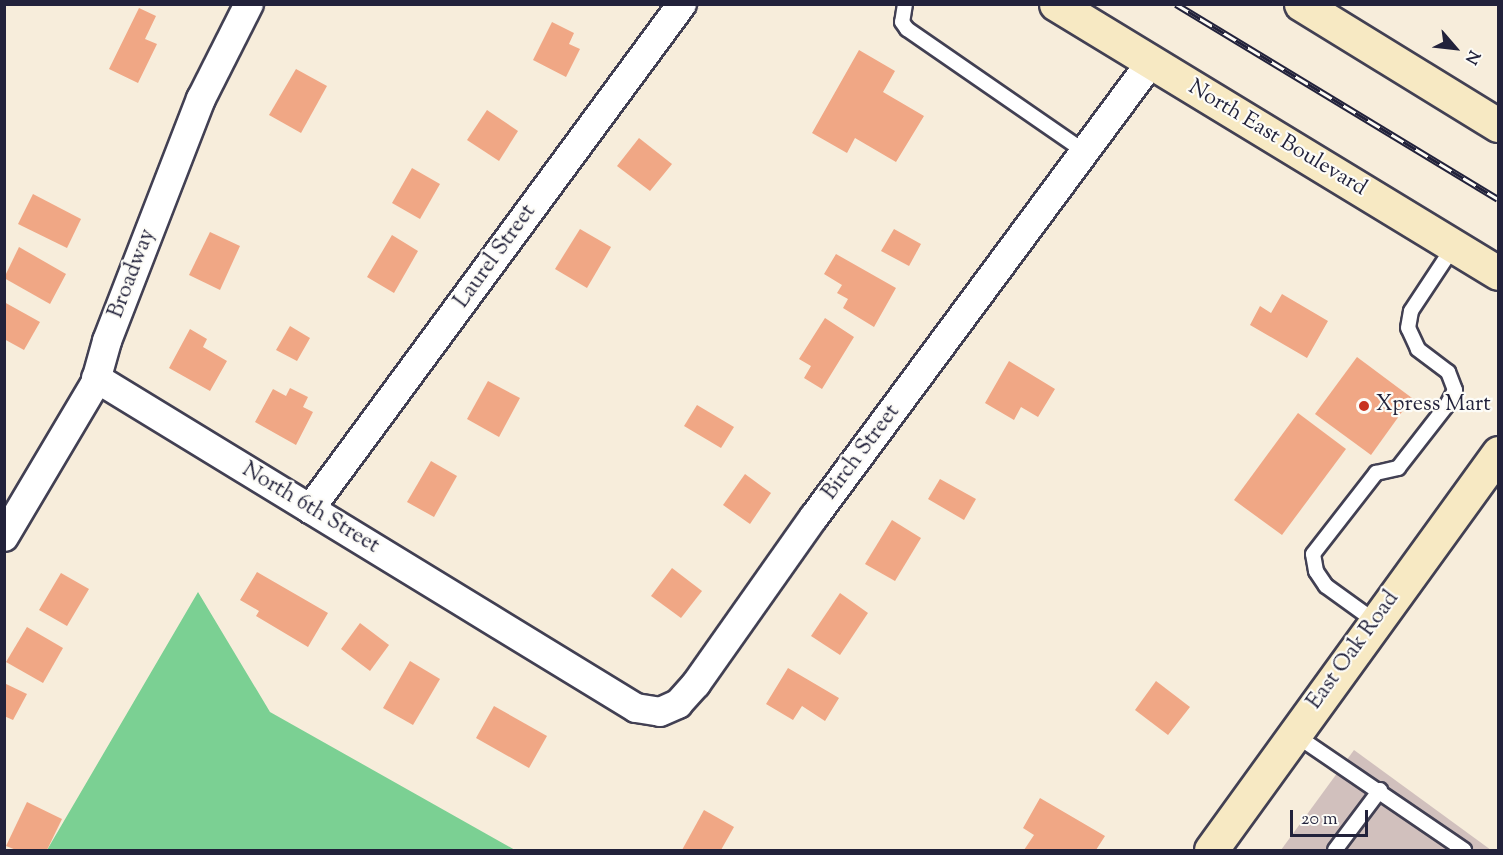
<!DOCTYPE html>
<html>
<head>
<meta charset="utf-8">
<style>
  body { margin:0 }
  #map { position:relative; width:1503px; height:855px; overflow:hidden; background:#f7eddb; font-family:"Sorts Mill Goudy",serif }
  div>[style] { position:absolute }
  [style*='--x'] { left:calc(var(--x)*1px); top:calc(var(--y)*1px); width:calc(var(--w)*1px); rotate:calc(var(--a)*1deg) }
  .industrial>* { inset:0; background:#d1c0bd }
  .green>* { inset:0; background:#7bd093 }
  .building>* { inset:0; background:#f0a785 }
  .roads { filter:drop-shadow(2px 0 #424053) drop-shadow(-2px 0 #424053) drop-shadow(0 2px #424053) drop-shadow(0 -2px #424053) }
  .lane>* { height:14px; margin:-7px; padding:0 7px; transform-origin:7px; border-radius:7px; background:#fff }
  .street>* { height:28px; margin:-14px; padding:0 14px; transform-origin:14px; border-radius:14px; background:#fff }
  .secondary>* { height:33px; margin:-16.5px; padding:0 16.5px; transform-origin:16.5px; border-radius:16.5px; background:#f7e9c3 }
  .rail>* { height:7px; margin-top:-3.5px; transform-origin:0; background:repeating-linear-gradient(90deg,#fdfcf7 0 14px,#22223b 0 28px); box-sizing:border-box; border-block:2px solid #22223b }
  .dots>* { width:16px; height:16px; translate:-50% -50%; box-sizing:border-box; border:3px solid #fdfcf7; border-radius:50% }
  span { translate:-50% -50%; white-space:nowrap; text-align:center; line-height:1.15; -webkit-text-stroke:4.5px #fdfcf7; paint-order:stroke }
  .street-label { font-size:22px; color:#22223b }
  .poi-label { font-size:22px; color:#22223b }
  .left { translate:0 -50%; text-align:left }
  .frame { position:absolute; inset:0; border:6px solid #22223b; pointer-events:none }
  .north { position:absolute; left:1425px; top:18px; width:60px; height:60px; -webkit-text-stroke:4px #fdfcf7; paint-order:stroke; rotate:118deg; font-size:16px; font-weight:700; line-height:24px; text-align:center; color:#22223b }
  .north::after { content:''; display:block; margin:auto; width:21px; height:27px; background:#22223b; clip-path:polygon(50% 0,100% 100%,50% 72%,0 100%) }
  .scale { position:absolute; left:1290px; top:810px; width:78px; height:27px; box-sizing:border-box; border:3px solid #22223b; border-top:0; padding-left:8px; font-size:18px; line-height:21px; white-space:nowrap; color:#22223b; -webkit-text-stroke:4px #fdfcf7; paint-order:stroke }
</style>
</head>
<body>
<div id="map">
  <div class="industrial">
    <i style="clip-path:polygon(1354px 750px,1491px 850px,1281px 850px)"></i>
  </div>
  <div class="green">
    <i style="clip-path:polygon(198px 592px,270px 712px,515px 850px,47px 850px)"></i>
  </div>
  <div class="building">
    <i style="clip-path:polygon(139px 8px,156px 16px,145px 39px,157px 44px,138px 83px,109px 69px)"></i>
    <i style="clip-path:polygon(552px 22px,574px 33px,569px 44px,580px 49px,566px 77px,533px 60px)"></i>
    <i style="clip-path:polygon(859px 50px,895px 71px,883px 92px,924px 116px,896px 162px,855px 138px,847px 153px,812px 133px)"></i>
    <i style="clip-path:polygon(296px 69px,327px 86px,301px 133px,269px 115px)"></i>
    <i style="clip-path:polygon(487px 110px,518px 131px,499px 161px,467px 140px)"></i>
    <i style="clip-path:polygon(639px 138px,672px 164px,650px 191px,617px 166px)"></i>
    <i style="clip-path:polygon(412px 168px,440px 184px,420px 219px,392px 203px)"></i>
    <i style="clip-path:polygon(33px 194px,81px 219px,67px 248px,18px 224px)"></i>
    <i style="clip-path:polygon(580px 229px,611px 247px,587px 288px,555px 269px)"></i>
    <i style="clip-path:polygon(894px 229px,921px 244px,909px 266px,881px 251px)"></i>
    <i style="clip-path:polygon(210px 232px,240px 246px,220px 290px,189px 275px)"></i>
    <i style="clip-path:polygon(392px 235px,418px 251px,394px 293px,367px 277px)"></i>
    <i style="clip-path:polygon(19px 247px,66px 274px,50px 304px,4px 278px)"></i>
    <i style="clip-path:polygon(836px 254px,896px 288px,874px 327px,843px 308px,848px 299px,837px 293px,842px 285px,824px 274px)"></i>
    <i style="clip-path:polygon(1282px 294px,1328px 321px,1307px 358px,1250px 325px,1260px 306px,1271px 313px)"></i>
    <i style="clip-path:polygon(4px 302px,40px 322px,24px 350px,4px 339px)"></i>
    <i style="clip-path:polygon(825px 318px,854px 337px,822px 389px,804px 378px,811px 366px,799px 359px)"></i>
    <i style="clip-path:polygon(290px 326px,310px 338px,297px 361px,276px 350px)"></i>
    <i style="clip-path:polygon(190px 329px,207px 339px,203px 347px,227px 361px,210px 391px,169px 368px)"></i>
    <i style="clip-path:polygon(1357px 357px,1412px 398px,1371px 455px,1315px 414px)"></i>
    <i style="clip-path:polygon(1009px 361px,1055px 389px,1038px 417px,1021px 407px,1014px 420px,985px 403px)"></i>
    <i style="clip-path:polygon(488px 381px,520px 398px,499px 437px,467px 419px)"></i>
    <i style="clip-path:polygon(290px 388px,308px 397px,303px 407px,313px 412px,296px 445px,255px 422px,273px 389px,286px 396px)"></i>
    <i style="clip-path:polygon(697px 405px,734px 427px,721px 448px,684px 426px)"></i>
    <i style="clip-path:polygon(1298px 413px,1346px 449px,1282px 535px,1234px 500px)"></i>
    <i style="clip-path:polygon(431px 461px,457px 476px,434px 517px,407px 502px)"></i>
    <i style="clip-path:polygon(745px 474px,771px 493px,750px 524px,723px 505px)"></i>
    <i style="clip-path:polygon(940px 479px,976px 499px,964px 520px,928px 499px)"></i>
    <i style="clip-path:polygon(892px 520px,921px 538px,895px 581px,865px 564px)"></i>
    <i style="clip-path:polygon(672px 568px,702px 591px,681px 618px,651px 596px)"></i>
    <i style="clip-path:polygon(257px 572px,328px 613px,308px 647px,256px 616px,259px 611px,240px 600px)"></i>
    <i style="clip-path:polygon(61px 573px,89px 589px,67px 626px,39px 610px)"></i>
    <i style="clip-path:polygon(840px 593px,868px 613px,840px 655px,811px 636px)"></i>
    <i style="clip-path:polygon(360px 623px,389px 645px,370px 671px,341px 649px)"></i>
    <i style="clip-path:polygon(27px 627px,63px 648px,43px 683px,6px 662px)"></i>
    <i style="clip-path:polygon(410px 661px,440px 679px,413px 725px,383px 708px)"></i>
    <i style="clip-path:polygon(788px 668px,839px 698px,825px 721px,802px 706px,793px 720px,766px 704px)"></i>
    <i style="clip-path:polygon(1156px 681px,1190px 707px,1168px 735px,1135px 710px)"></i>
    <i style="clip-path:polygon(4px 683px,27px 694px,13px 720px,4px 716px)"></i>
    <i style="clip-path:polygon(494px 706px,547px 736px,529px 768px,476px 738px)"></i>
    <i style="clip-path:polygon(1040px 798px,1105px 836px,1096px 850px,1024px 850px,1034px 835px,1023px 828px)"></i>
    <i style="clip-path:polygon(27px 802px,62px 819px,47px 850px,16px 850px,6px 846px)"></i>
    <i style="clip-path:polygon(704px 810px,734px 827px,721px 850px,682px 850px)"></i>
  </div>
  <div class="roads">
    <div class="lane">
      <i style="--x:905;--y:4;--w:18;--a:99"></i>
      <i style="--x:902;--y:22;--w:9;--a:54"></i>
      <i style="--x:907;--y:29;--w:216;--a:34.6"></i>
      <i style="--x:1376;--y:622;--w:62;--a:-144.2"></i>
      <i style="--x:1326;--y:586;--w:18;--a:-124"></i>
      <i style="--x:1316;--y:571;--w:17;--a:-100"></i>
      <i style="--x:1313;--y:554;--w:103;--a:-52.1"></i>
      <i style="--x:1376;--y:473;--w:23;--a:-13"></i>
      <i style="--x:1398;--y:468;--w:80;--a:-52.1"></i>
      <i style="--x:1447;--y:405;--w:17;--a:-62"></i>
      <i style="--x:1455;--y:390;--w:19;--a:-111"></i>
      <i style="--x:1448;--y:372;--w:38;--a:-143"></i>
      <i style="--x:1418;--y:349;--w:23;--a:-115"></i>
      <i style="--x:1408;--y:328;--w:17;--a:-80"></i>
      <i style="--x:1411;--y:311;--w:78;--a:-56.5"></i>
      <i style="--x:1294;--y:734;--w:206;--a:34.3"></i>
      <i style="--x:1335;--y:850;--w:75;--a:-53.1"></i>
    </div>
    <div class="street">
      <i style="--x:96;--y:378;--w:633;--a:31.43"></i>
      <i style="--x:636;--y:708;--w:24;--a:9"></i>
      <i style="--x:660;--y:712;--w:20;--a:-24"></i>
      <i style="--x:678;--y:704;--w:27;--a:-48"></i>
      <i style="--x:696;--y:684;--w:204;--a:-54.8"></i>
      <i style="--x:814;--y:517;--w:566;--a:-53.47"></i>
      <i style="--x:310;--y:509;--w:627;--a:-53.62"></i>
      <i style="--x:4;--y:537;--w:178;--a:-59.3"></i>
      <i style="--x:95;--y:384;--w:45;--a:-74.4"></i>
      <i style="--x:107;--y:341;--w:260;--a:-68.8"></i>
      <i style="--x:201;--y:99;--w:106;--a:-63.2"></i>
    </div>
    <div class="secondary">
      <i style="--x:1056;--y:4;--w:517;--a:31.32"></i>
      <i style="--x:1301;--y:4;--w:231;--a:31.6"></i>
      <i style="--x:1211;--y:850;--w:490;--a:-54.1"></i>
    </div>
  </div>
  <div class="rail">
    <i style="--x:1176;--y:4;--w:376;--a:31.2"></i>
  </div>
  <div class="dots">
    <i style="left:1364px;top:406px;background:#c8321e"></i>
  </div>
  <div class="street-label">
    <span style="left:1277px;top:139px;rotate:31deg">North East Boulevard</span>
    <span style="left:496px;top:257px;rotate:-54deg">Laurel Street</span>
    <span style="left:133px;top:274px;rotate:-69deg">Broadway</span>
    <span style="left:862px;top:453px;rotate:-53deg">Birch Street</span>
    <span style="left:310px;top:509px;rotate:31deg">North 6th Street</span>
    <span style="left:1354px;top:651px;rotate:-54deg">East Oak Road</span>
  </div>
  <div class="poi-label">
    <span class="left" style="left:1376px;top:406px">Xpress Mart</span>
  </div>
  <div class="frame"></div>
  <div class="north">N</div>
  <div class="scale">20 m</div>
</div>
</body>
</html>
